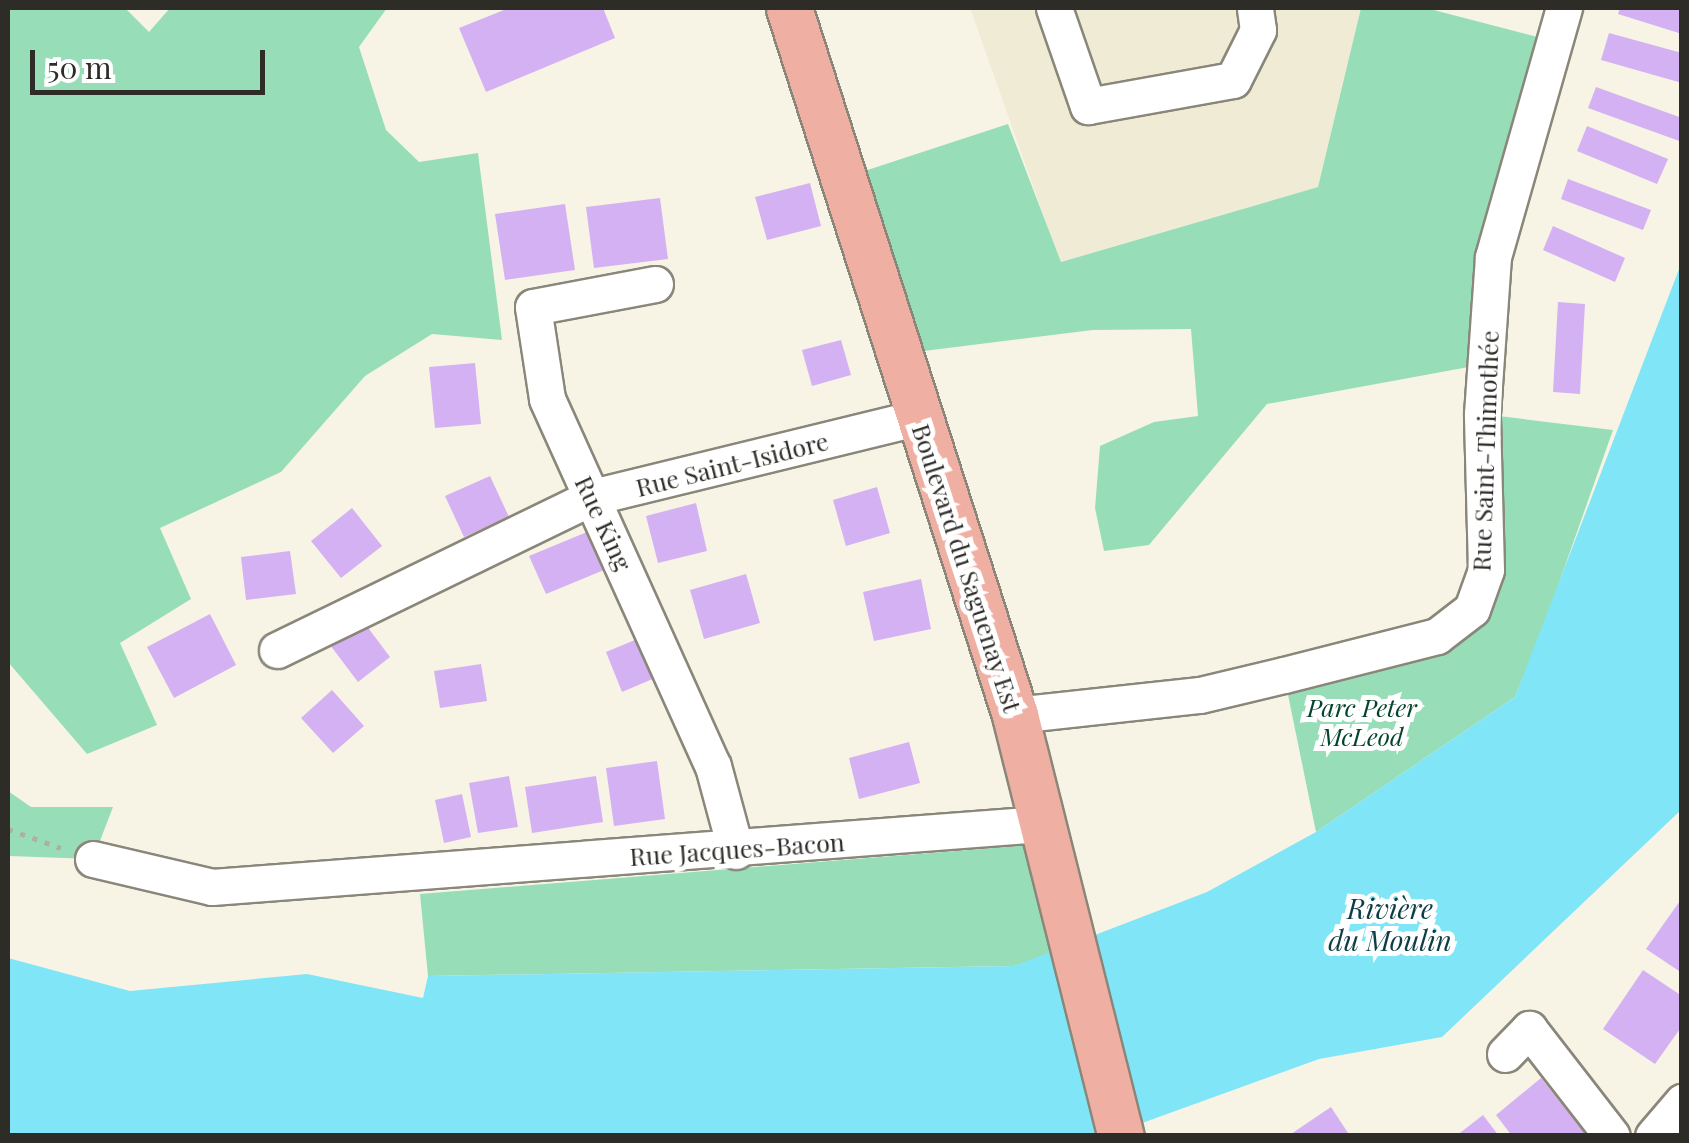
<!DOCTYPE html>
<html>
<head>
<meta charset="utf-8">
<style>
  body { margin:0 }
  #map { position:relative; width:1689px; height:1143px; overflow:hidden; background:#f7f4e6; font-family:"Playfair Display",serif }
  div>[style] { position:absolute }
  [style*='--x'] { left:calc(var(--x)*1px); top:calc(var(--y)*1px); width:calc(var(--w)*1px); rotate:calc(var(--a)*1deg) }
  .built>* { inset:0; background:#f0ebd5 }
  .green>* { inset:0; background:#97deb8 }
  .water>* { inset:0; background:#80e5f6 }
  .building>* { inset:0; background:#d4b1f2 }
  .path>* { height:5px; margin-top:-2.5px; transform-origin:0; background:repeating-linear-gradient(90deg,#b0aea3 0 5px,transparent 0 13px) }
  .roads { filter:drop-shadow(2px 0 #8a877a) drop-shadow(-2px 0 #8a877a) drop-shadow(0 2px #8a877a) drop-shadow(0 -2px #8a877a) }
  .minor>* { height:35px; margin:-17.5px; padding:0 17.5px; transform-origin:17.5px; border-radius:17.5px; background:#fff }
  .major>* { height:45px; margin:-22.5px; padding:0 22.5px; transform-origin:22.5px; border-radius:22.5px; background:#efafa2 }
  span { translate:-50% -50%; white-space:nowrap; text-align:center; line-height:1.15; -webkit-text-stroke:10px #fff; paint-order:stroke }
  .street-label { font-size:25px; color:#2d2c27 }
  .park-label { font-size:25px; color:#03452b; font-style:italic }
  .water-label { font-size:28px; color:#0e3e45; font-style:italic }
  .frame { position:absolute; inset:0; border:10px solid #2d2c27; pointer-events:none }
  .scale { position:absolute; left:30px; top:50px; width:235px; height:45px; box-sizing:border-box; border:5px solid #2d2c27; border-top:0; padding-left:12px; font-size:30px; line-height:35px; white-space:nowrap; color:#2d2c27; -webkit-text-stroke:8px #fff; paint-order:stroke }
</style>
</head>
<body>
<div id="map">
  <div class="built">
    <i style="clip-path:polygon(970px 8px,1361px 8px,1318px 187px,1060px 262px)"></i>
  </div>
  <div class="green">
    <i style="clip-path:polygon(8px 8px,125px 8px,149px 32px,170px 8px,387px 8px,359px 47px,386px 130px,419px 162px,478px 153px,502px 340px,432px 334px,365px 376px,281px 472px,160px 528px,191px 599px,120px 643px,157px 725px,87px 754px,8px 662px)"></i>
    <i style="clip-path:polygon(1361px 8px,1426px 8px,1549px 40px,1485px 364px,1267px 404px,1149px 545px,1104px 551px,1095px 508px,1100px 446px,1154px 422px,1198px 416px,1191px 329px,1093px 330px,900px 354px,843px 178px,1008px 124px,1061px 262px,1318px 187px)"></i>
    <i style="clip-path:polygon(1482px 414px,1613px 430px,1541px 634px,1515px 697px,1316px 832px,1284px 675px,1472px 609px)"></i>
    <i style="clip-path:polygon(8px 791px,31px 807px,113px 807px,93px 859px,8px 856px)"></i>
    <i style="clip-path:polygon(1029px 845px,1053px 953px,1014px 966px,428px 976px,420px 894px)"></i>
  </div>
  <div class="water">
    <i style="clip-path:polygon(1681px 264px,1681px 810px,1442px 1037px,1319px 1059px,1109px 1135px,8px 1135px,8px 958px,130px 991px,307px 974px,423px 998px,428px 976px,1014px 966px,1207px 892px,1316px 832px,1515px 697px)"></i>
  </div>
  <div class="building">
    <i style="clip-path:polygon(509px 8px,603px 8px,615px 38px,486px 92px,459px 28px)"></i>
    <i style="clip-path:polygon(1620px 8px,1682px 8px,1682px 34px,1618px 14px)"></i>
    <i style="clip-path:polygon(1609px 33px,1682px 53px,1682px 83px,1601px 60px)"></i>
    <i style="clip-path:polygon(1596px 87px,1682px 118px,1682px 142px,1588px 108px)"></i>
    <i style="clip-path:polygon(1587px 126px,1668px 159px,1657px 184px,1577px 151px)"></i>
    <i style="clip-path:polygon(1568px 179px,1651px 210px,1643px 230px,1561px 199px)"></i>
    <i style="clip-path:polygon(810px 183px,821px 226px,767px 240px,755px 197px)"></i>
    <i style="clip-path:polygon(660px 198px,668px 259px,594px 268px,586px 207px)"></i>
    <i style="clip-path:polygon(565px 204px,575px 270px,505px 280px,495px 214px)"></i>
    <i style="clip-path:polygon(1553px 226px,1625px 258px,1615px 282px,1543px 250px)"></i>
    <i style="clip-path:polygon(1558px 302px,1585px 304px,1580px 394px,1553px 392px)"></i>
    <i style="clip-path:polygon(841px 340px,851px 375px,812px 386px,802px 350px)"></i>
    <i style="clip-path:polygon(475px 363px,481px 424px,435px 428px,429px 367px)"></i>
    <i style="clip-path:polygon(490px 476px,509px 517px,464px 537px,445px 496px)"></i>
    <i style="clip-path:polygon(877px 487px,890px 533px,846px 546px,833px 500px)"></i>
    <i style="clip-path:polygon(696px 503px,707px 551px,658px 563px,646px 516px)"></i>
    <i style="clip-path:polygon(352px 508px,382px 546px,341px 578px,311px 541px)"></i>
    <i style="clip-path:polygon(587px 532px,604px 570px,546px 594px,529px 556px)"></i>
    <i style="clip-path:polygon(290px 551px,296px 594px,246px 600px,241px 557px)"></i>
    <i style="clip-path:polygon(746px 574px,760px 623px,704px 639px,690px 590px)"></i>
    <i style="clip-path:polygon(921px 579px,931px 629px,874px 641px,863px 592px)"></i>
    <i style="clip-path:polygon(210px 614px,236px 665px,174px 698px,147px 647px)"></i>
    <i style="clip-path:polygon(363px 621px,390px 657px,358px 682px,330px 645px)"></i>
    <i style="clip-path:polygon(647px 635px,662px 675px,622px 692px,606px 652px)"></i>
    <i style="clip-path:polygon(481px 664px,487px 701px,440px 708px,434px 671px)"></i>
    <i style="clip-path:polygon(332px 690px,364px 726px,333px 753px,301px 718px)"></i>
    <i style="clip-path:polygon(909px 742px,920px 783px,859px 799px,849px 758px)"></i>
    <i style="clip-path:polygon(657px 761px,665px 819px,614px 826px,606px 768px)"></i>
    <i style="clip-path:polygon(509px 776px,518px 827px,478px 833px,469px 783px)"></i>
    <i style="clip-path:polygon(596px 776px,603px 822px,532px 833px,525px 787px)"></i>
    <i style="clip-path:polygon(462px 794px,471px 837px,444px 843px,435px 800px)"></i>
    <i style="clip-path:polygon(1682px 898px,1682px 973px,1646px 949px)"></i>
    <i style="clip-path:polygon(1643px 970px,1682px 996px,1682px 1026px,1655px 1064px,1603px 1029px)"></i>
    <i style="clip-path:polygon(1541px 1078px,1587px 1136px,1512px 1136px,1496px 1115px)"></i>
    <i style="clip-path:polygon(1331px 1107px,1350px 1136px,1288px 1136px)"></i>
    <i style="clip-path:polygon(1483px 1115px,1499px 1136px,1456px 1136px)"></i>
  </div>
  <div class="path">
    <i style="--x:8;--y:829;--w:56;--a:19.7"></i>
  </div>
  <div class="roads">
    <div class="minor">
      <i style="--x:1054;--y:8;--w:104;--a:70.9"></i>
      <i style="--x:1088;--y:106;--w:147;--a:-10.2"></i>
      <i style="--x:1233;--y:80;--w:56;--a:-63.4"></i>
      <i style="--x:1258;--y:30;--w:22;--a:-98"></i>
      <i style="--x:655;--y:284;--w:124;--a:169.3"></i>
      <i style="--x:533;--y:307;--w:93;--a:81.3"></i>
      <i style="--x:547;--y:399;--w:403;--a:65.7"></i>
      <i style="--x:713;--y:766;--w:88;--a:74.9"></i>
      <i style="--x:277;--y:650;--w:350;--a:-25.9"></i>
      <i style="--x:592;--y:497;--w:337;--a:-13.7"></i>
      <i style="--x:1015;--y:715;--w:186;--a:-6.2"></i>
      <i style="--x:1200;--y:695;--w:86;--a:-13.4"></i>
      <i style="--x:1284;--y:675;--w:158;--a:-14.3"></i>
      <i style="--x:1437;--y:636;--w:44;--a:-37.6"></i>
      <i style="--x:1472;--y:609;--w:41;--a:-70.3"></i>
      <i style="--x:1486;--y:570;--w:156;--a:-91.5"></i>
      <i style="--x:1482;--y:414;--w:157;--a:-86"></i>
      <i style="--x:1493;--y:257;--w:259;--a:-74.1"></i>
      <i style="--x:93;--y:859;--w:122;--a:13.2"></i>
      <i style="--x:212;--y:887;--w:831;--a:-4.35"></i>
      <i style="--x:1505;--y:1054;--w:35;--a:-46"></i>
      <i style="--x:1529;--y:1029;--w:135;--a:52.2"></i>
      <i style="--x:1653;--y:1136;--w:45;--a:-49.5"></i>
    </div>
    <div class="major">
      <i style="--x:789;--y:8;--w:742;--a:72.27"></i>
      <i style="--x:1015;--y:715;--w:434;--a:75.9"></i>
    </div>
  </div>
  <div class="street-label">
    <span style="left:1485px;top:451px;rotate:-88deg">Rue Saint-Thimothée</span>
    <span style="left:732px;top:464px;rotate:-14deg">Rue Saint-Isidore</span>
    <span style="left:604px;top:523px;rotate:65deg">Rue King</span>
    <span style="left:967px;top:568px;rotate:72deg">Boulevard du Saguenay Est</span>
    <span style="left:737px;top:849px;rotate:-4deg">Rue Jacques-Bacon</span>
  </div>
  <div class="park-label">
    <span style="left:1362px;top:722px">Parc Peter<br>McLeod</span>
  </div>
  <div class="water-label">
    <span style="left:1390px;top:924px">Rivière<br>du Moulin</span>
  </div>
  <div class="frame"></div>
  <div class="scale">50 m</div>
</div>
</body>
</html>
